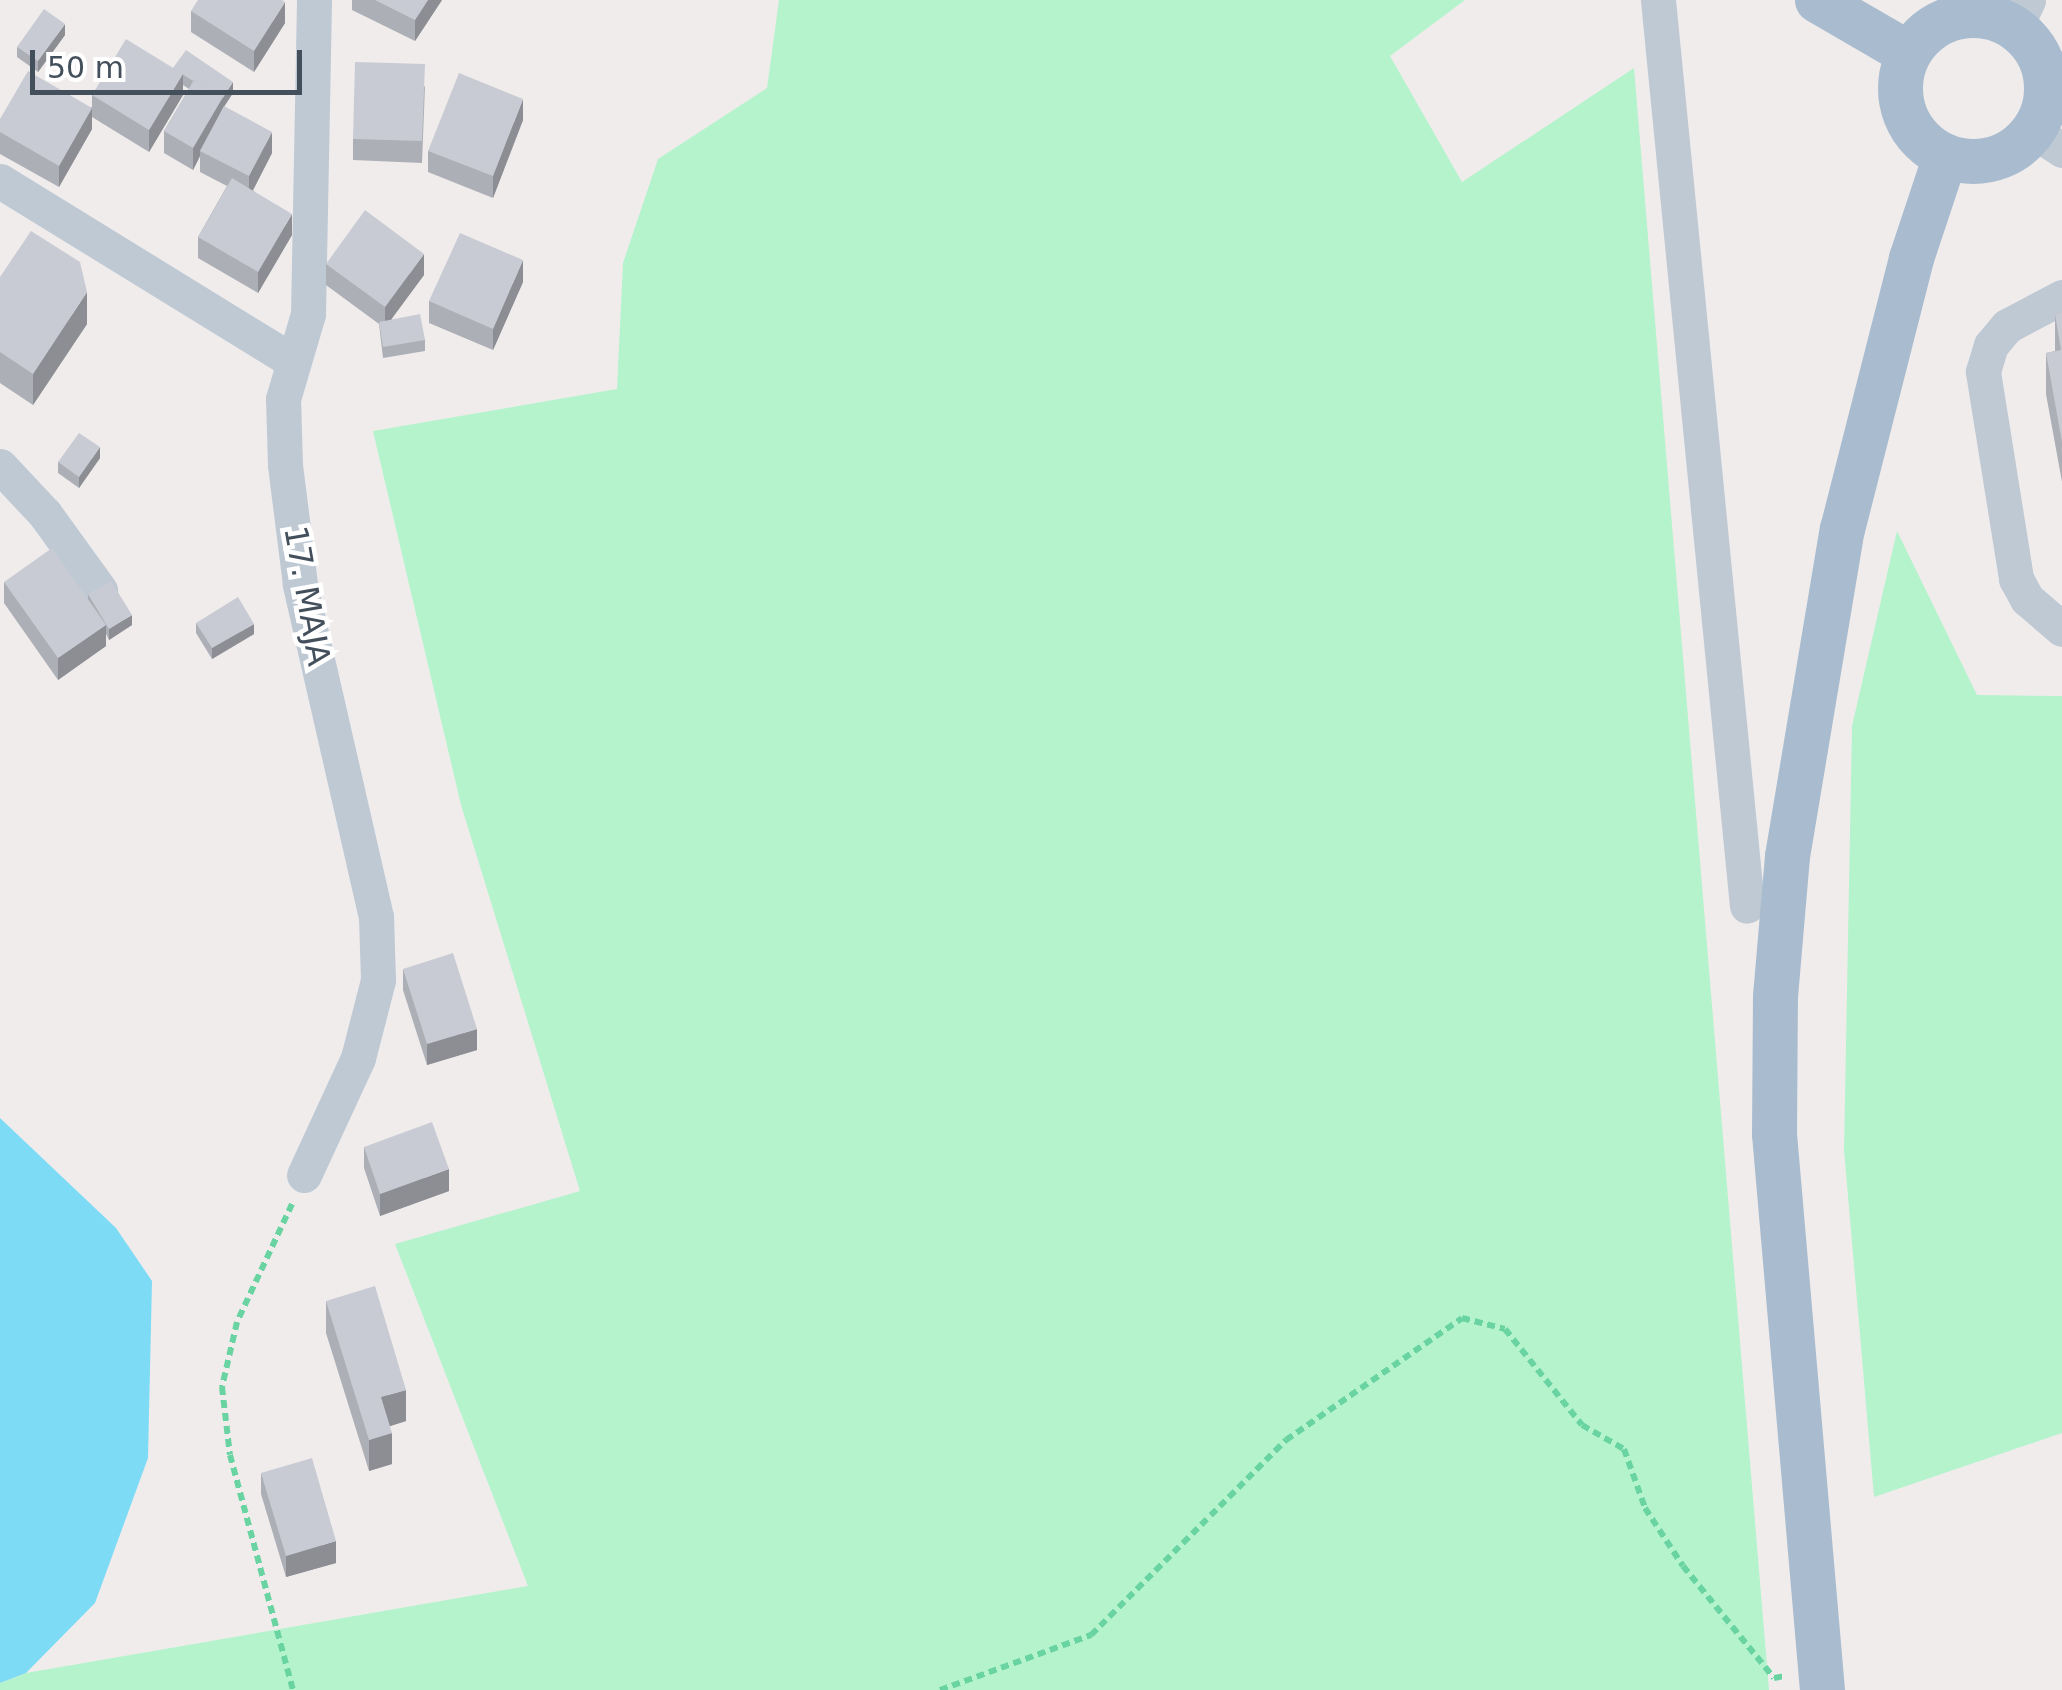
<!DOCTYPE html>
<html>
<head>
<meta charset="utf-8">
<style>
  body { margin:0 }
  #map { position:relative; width:2062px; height:1690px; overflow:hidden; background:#f0ecec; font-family:"DejaVu Sans",sans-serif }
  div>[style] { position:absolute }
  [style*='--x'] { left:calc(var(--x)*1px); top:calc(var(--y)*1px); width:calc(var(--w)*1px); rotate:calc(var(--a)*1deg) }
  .green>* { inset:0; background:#b5f3cd }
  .water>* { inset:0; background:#7ddbf5 }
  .path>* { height:6px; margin-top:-3px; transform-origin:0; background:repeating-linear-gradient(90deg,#69d4a1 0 8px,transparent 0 13px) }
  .minor>* { height:35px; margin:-17.5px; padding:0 17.5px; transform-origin:17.5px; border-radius:17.5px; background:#bec9d4 }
  .major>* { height:45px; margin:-22.5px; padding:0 22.5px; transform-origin:22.5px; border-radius:22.5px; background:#a9bccf }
  .major>.ring { margin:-22.5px; padding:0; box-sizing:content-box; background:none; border:45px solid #a9bccf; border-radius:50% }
  .wall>* { inset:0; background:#acafb5 }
  .shaded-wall>* { inset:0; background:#8c8e94 }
  .building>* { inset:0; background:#c8cbd3 }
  span { translate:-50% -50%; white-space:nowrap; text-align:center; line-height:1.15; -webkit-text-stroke:9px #fff; paint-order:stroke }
  .street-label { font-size:32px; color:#43505c }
  .scale { position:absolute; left:30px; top:50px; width:272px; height:45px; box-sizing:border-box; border:5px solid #43505c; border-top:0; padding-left:12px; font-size:30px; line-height:35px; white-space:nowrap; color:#43505c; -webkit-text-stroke:8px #fff; paint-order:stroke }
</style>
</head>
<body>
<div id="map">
  <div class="green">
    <i style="clip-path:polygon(779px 0,1465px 0,1390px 56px,1462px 182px,1634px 68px,1769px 1690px,0 1690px,0 1683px,26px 1673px,528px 1586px,395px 1244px,580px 1191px,461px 805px,373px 431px,617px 389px,623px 263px,658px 159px,767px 88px)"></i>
    <i style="clip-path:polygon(1897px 531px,1977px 695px,2062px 696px,2062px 1433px,1874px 1497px,1844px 1150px,1852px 726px)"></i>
  </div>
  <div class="water">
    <i style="clip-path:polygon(0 1118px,116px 1228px,152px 1281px,148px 1458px,95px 1603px,26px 1673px,0 1683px)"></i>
  </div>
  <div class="path">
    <i style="--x:292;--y:1204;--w:130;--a:115"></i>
    <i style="--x:237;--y:1322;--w:67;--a:103"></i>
    <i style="--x:222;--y:1387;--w:68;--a:83.3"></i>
    <i style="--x:230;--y:1455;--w:243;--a:75"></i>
    <i style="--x:940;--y:1690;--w:161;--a:-20"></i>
    <i style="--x:1091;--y:1635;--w:276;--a:-45"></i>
    <i style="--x:1286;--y:1440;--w:214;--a:-34.7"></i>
    <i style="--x:1462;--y:1318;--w:44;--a:14.3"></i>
    <i style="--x:1505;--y:1329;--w:123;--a:51.3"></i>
    <i style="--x:1582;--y:1425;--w:48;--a:29.7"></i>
    <i style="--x:1624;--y:1449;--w:63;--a:70.4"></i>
    <i style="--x:1645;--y:1508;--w:69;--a:56.8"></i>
    <i style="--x:1683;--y:1566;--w:144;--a:50.9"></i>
    <i style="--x:1774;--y:1678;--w:11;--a:-10"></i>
  </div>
  <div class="minor">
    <i style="--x:1658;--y:0;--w:910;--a:84.39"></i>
    <i style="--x:2014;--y:29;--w:32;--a:-64"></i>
    <i style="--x:2033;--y:131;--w:35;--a:33"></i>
    <i style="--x:0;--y:181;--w:344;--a:31.6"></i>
    <i style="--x:2062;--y:297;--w:62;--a:152.2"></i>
    <i style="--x:2007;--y:326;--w:25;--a:130"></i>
    <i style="--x:1991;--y:345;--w:28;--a:107"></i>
    <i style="--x:1983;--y:372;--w:210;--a:80.9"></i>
    <i style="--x:2016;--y:579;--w:23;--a:61"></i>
    <i style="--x:2027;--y:599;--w:46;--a:40.6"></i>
    <i style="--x:0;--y:466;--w:66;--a:46.8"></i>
    <i style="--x:45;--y:514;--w:94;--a:54.1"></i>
    <i style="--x:304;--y:1175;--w:129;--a:-65.2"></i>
    <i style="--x:358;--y:1058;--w:81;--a:-75.6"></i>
    <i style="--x:378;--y:980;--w:63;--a:-91.8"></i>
    <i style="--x:376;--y:917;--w:342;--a:-102.9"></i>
    <i style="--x:300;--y:584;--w:120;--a:-97.2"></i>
    <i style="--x:285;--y:465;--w:66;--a:-91.7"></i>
    <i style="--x:283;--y:399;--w:89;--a:-73.6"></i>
    <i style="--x:308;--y:314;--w:314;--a:-88.9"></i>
  </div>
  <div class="major">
    <i style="--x:1817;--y:0;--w:105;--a:30.2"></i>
    <i class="ring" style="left:1900px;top:15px;width:101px;height:101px"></i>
    <i style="--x:1822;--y:1690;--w:558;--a:-94.93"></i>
    <i style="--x:1774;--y:1134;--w:138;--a:-89.6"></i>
    <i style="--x:1775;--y:996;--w:141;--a:-85.1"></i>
    <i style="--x:1787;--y:856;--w:332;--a:-80.5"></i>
    <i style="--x:1842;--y:529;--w:280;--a:-75.7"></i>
    <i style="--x:1911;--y:258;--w:108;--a:-71.6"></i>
  </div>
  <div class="wall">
    <i style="clip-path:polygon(352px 0,442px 0,415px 41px,352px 10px)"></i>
    <i style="clip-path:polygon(191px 11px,285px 23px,254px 72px,191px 32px)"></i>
    <i style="clip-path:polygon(65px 35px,38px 72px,17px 57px,17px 47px)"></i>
    <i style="clip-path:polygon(173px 68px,233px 93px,224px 107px,272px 153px,253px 190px,292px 235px,258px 293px,198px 258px,198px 237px,227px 186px,200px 172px,200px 156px,193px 170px,164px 153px,164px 131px,189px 89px,183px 85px,183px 95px,149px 152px,92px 117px,92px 129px,59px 187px,0 154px,0 119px,92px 107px,92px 95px)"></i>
    <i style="clip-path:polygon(425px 86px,422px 163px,353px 160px,353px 139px)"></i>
    <i style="clip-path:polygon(523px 120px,493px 198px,428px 172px,428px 151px)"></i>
    <i style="clip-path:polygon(326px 264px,424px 275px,391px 319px,425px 340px,425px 351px,383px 358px,379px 324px,326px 285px)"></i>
    <i style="clip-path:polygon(0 277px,87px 324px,33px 405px,0 383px)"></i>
    <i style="clip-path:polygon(523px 282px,493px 350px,429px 323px,429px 301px)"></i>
    <i style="clip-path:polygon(2062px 312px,2062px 482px,2046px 394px,2046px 353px,2055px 351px,2055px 314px)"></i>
    <i style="clip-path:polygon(100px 458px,79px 488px,58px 473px,58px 462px)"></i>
    <i style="clip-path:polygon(4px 582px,88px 600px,88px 594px,132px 625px,109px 640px,106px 634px,106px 646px,58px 680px,4px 603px)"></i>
    <i style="clip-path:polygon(196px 623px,254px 634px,212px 659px,196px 633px)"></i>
    <i style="clip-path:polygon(403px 969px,477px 1050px,427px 1065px,403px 990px)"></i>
    <i style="clip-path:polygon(364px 1147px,449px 1191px,380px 1216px,364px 1168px)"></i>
    <i style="clip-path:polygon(326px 1301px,406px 1421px,390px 1426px,392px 1464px,369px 1471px,326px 1333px)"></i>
    <i style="clip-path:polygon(261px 1473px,336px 1563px,286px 1577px,261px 1494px)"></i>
  </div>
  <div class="shaded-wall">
    <i style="clip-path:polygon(428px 0,442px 0,415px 41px,415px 20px)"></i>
    <i style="clip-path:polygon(285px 2px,285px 23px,254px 72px,254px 51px)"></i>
    <i style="clip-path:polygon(65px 24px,65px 35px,38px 72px,38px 61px)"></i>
    <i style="clip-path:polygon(183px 74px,183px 95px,149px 152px,149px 130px)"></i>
    <i style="clip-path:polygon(233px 82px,233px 93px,223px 108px,200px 151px,200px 156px,193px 170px,193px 148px,221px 100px)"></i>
    <i style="clip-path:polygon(523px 99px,523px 120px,493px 198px,493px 176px)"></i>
    <i style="clip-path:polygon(92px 108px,92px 129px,59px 187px,59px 166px)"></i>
    <i style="clip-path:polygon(272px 132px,272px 153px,249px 198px,249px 176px)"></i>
    <i style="clip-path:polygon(292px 214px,292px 235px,258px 293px,258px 272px)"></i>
    <i style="clip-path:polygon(424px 254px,424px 275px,385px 328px,385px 307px)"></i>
    <i style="clip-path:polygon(523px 260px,523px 282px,493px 350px,493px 329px)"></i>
    <i style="clip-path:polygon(87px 292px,87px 324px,33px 405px,33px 374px)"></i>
    <i style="clip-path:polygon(100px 447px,100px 458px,79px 488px,79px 477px)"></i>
    <i style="clip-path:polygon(132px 615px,132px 625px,109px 640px,109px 629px)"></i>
    <i style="clip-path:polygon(254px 624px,254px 634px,212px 659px,212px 648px)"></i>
    <i style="clip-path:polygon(106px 625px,106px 646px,58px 680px,58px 658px)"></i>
    <i style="clip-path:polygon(477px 1029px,477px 1050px,427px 1065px,427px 1044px)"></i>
    <i style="clip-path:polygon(449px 1169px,449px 1191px,380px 1216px,380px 1194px)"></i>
    <i style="clip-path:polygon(406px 1390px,406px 1421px,381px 1429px,381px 1397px)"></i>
    <i style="clip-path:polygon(392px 1433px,392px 1464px,369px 1471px,369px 1440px)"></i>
    <i style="clip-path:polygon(336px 1541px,336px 1563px,286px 1577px,286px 1556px)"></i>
  </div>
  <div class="building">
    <i style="clip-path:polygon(198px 0,282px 0,285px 2px,254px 51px,191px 11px)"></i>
    <i style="clip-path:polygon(375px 0,428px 0,415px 20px)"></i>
    <i style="clip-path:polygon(44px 9px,65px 24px,38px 61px,17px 47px)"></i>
    <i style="clip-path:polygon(126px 39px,183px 74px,149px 130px,92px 95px)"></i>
    <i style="clip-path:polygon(186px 50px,233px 82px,223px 98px,194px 80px,193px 81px,173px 68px)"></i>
    <i style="clip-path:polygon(355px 62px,425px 64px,422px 141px,353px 139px)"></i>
    <i style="clip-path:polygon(28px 71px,92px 108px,59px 166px,0 132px,0 119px)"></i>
    <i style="clip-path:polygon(459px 73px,523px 99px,493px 176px,428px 151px)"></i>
    <i style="clip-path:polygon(194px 80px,223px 97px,193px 148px,164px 131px)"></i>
    <i style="clip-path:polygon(224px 106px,272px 132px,249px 176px,200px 151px)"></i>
    <i style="clip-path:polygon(232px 178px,292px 214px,258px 272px,198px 237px)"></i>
    <i style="clip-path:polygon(365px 210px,424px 254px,385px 307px,326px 264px)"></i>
    <i style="clip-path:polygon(31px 231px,80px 262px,87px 292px,33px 374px,0 352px,0 277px)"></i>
    <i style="clip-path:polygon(460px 233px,523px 260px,493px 329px,429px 301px)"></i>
    <i style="clip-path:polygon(2062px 312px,2062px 442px,2046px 353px,2061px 350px,2055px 314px)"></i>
    <i style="clip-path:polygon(420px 314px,425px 340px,383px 347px,379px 322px)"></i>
    <i style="clip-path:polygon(79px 433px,100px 447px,79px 477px,58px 462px)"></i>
    <i style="clip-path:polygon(52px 548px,106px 625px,58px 658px,4px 582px)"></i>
    <i style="clip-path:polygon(111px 581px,132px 615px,109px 629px,88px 594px)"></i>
    <i style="clip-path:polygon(238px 597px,254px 624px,212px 648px,196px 623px)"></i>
    <i style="clip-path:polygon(453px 953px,477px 1029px,427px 1044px,403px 969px)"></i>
    <i style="clip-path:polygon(432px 1122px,449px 1169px,380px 1194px,364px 1147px)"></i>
    <i style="clip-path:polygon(375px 1286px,406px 1390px,381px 1397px,392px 1433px,369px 1440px,326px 1301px)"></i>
    <i style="clip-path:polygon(312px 1458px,336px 1541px,286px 1556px,261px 1473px)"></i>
  </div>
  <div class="street-label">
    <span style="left:307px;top:596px;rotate:80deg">17. MAJA</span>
  </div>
  <div class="scale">50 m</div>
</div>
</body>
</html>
